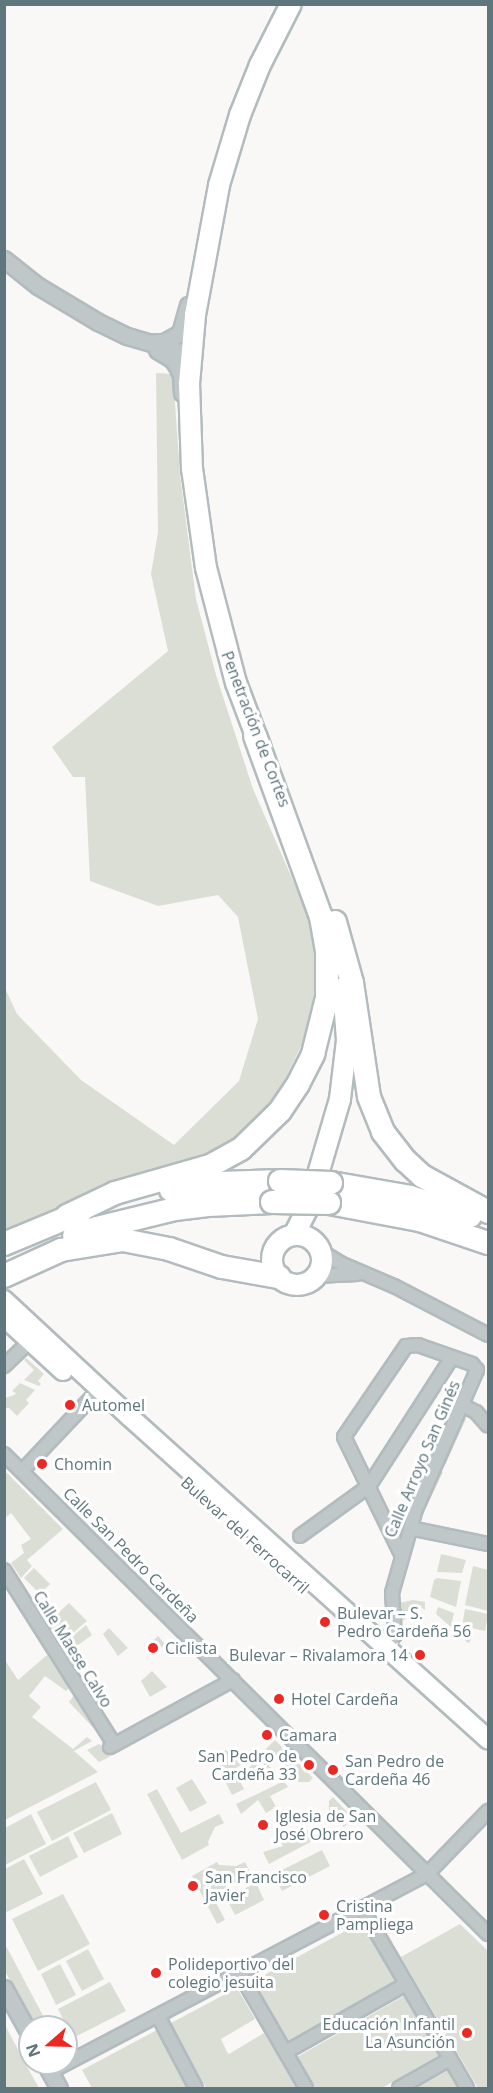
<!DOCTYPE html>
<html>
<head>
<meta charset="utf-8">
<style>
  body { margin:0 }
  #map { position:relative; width:493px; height:2093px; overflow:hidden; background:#f9f8f6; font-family:"Open Sans",sans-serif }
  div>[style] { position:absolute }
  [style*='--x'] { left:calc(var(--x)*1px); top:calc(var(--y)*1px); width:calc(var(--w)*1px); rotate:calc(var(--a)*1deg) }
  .green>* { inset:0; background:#daded5 }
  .roads { filter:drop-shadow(2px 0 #b2bbbe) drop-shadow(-2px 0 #b2bbbe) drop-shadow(0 2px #b2bbbe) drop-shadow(0 -2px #b2bbbe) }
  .minor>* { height:12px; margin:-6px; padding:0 6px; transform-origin:6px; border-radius:6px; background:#c0c7c9 }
  .tertiary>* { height:15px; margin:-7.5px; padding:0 7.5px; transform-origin:7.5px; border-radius:7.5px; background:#c0c7c9 }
  .secondary>* { height:18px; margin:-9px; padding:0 9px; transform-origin:9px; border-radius:9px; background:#fff }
  .primary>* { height:20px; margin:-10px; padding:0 10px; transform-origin:10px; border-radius:10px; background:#fff }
  .primary>.ring { margin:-10px; padding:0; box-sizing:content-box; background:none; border:20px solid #fff; border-radius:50% }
  .motorway>* { height:22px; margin:-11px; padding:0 11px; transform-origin:11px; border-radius:11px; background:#fff }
  .bridges { filter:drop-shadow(2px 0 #b3babc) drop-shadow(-2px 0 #b3babc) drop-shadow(0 2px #b3babc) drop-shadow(0 -2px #b3babc) }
  .motorway-bridge>* { height:22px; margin:-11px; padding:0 11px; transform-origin:11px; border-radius:11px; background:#fff }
  .dots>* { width:16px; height:16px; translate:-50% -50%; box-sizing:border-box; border:3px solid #fff; border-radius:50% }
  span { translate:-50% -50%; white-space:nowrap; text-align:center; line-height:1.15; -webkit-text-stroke:6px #fff; paint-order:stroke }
  .street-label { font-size:16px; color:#5e767c }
  .poi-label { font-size:16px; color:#5e767c }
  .left { translate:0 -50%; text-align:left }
  .right { translate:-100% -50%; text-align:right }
  .frame { position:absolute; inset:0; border:6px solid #5e767c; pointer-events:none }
  .north { position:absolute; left:18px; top:2015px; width:60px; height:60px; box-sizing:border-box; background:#fff; border:2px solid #bfc8cb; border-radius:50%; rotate:250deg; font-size:16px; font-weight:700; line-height:24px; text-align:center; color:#5e767c }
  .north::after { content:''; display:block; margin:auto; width:21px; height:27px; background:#ea2925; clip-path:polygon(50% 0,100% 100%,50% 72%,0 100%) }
</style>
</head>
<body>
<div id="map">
  <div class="green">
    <i style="clip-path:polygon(156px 373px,173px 374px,180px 475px,196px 599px,216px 675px,253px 789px,315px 931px,317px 974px,314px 1006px,304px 1040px,271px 1108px,234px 1142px,178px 1171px,5px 1234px,4px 986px,17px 1014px,81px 1080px,174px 1145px,239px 1081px,258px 1019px,238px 917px,218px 895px,158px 906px,90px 881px,85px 777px,73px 777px,52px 747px,168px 651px,151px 574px,158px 532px)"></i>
    <i style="clip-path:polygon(26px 1358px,44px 1374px,38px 1381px,41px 1384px,39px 1386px,24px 1380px,34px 1370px,24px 1360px)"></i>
    <i style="clip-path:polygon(20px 1383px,35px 1390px,26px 1400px,29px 1403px,17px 1416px,9px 1408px,5px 1408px,5px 1398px,14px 1395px,16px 1393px,12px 1391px)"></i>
    <i style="clip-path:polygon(461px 1417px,466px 1419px,445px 1465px,441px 1463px)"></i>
    <i style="clip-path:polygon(439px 1469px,443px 1472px,423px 1514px,420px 1513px)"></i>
    <i style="clip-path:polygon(5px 1471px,63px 1529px,27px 1560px,32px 1566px,21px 1578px,11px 1563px,24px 1553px,21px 1545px,31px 1539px,11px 1513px,5px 1518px)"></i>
    <i style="clip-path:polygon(441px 1554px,466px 1560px,462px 1573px,437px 1572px)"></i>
    <i style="clip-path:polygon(473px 1566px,488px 1570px,488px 1611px,465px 1605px)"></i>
    <i style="clip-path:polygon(34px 1568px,50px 1584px,40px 1594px,24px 1578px)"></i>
    <i style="clip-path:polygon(437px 1578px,461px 1581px,456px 1607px,430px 1597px,434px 1580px)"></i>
    <i style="clip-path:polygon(413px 1600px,425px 1602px,425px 1610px,418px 1605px,402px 1622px,399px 1603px)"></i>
    <i style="clip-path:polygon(69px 1603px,87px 1621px,60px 1644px,42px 1614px,50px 1605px,58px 1613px)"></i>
    <i style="clip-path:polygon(438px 1607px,454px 1613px,451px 1627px,436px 1614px)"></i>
    <i style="clip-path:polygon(465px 1609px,488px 1614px,485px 1631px,462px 1626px)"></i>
    <i style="clip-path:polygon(86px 1625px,92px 1635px,67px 1653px,62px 1645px)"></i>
    <i style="clip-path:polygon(455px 1627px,472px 1632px,470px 1642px,468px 1643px,453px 1629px)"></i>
    <i style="clip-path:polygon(109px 1628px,128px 1648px,118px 1656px,103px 1634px)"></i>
    <i style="clip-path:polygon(158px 1636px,165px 1644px,152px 1656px,146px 1648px)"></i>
    <i style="clip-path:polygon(47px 1655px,69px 1688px,66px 1691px,45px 1676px,29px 1696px,41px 1707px,32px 1717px,73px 1749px,87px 1737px,92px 1741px,74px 1751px,98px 1772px,5px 1820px,5px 1660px,18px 1680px)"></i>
    <i style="clip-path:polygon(152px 1671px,167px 1687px,150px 1697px,141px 1681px)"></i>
    <i style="clip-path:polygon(74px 1695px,94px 1725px,101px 1736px,69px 1702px)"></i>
    <i style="clip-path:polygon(275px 1740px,313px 1778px,309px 1782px,299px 1782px,266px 1749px)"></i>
    <i style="clip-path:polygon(99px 1744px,113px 1752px,115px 1754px,99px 1762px,87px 1750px)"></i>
    <i style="clip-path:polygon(226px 1750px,241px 1765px,234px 1769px,244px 1789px,232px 1795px,213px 1757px)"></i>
    <i style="clip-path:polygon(260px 1757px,277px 1774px,257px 1783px,249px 1768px)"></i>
    <i style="clip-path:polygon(192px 1779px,207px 1803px,190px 1812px,176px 1788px)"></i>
    <i style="clip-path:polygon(284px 1781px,288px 1787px,270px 1796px,276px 1807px,266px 1813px,258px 1800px,241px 1814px,236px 1804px)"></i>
    <i style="clip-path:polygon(96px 1782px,111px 1810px,52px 1841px,37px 1812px)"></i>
    <i style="clip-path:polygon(157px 1789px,181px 1833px,219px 1814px,224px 1823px,215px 1827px,208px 1842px,209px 1845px,182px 1860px,147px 1794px)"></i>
    <i style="clip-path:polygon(333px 1797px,353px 1818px,344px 1827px,329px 1812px,329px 1801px)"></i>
    <i style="clip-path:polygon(112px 1813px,122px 1834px,84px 1853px,73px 1833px)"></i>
    <i style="clip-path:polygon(31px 1814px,46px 1844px,5px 1865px,5px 1828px)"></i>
    <i style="clip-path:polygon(286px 1827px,292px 1838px,311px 1829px,316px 1839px,269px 1864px,263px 1852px,283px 1846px,276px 1833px)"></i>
    <i style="clip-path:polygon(68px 1836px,78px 1857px,40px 1877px,29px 1856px)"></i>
    <i style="clip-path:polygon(322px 1850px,330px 1866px,282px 1891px,274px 1874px)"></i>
    <i style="clip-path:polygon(24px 1859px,43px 1894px,7px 1912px,5px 1908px,5px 1869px)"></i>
    <i style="clip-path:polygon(217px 1862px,219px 1865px,236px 1866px,245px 1862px,251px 1874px,212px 1895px,225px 1920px,217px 1924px,192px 1876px)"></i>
    <i style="clip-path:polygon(256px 1883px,264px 1900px,235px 1915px,226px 1898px)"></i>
    <i style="clip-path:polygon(63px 1894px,90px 1944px,38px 1971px,12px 1919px)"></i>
    <i style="clip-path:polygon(362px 1922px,396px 1981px,288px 2042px,253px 1981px)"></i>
    <i style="clip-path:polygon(460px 1924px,488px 1951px,488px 2088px,478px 2088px,401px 1957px)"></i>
    <i style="clip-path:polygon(5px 1944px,49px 2027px,35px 2027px,5px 1971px)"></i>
    <i style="clip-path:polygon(88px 1949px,104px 1979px,82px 1991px,66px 1961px)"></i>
    <i style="clip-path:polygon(60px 1964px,76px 1995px,56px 2005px,41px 1974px)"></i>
    <i style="clip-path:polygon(110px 1982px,126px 2011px,73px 2038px,58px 2009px)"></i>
    <i style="clip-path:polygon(237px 1988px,255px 2019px,221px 2039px,227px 2052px,229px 2054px,264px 2033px,296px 2088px,206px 2088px,171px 2023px)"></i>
    <i style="clip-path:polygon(404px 1996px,439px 2055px,382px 2088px,315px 2088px,297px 2057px)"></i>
    <i style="clip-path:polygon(5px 2025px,24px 2061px,39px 2088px,5px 2088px)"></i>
    <i style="clip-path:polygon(157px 2030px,188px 2088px,92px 2088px,82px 2070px)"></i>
    <i style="clip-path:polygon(449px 2070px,460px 2088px,416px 2088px,431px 2080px)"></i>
  </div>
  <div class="roads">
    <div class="minor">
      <i style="--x:321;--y:1251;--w:22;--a:32"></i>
      <i style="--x:340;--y:1263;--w:59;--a:23.1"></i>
      <i style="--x:394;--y:1286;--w:106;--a:27.5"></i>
      <i style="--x:316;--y:1276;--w:41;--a:-2.8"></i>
      <i style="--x:4;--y:1366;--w:36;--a:-44"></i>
      <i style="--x:462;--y:1405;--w:16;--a:27"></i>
      <i style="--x:476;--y:1412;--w:18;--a:49"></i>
      <i style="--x:4;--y:1454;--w:682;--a:44.76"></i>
      <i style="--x:22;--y:1471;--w:102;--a:-46.6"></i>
      <i style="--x:410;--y:1528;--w:80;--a:11.6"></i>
      <i style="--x:300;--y:1536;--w:85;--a:-35.9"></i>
      <i style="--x:369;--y:1486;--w:153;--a:-57.2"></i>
      <i style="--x:4;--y:1570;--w:206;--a:57.7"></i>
      <i style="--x:385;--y:1646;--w:15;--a:-48"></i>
      <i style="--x:395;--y:1635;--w:42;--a:-94.1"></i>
      <i style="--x:392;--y:1593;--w:87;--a:-74.1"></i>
      <i style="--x:416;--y:1509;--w:152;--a:-66.3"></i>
      <i style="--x:477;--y:1370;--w:8;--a:-130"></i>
      <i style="--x:472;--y:1364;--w:57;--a:-160.6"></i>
      <i style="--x:418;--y:1345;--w:12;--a:175"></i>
      <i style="--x:406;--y:1346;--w:110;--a:124.3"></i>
      <i style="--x:344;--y:1437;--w:130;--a:64"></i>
      <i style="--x:110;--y:1747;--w:140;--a:-28.6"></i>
      <i style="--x:362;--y:1908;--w:208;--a:59.7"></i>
      <i style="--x:240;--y:1974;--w:132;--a:59.9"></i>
      <i style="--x:158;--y:2016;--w:81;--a:62.2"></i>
      <i style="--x:286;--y:2052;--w:138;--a:-29.5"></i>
      <i style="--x:50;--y:2072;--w:426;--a:-27.7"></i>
      <i style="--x:427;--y:1874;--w:88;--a:-45.9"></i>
      <i style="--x:399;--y:2088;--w:59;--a:-29.6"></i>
    </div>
    <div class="tertiary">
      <i style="--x:4;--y:259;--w:43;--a:38.5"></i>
      <i style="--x:38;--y:286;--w:70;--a:31"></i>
      <i style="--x:98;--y:322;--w:32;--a:26"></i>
      <i style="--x:127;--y:336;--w:68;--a:16.3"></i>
      <i style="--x:155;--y:342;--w:9;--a:0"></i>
      <i style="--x:164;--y:342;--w:18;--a:-29"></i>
      <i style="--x:180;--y:333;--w:29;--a:-74"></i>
      <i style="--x:157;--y:350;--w:17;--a:31"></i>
      <i style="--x:172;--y:359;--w:9;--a:54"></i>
      <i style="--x:177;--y:366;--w:10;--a:66"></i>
      <i style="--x:181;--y:375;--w:18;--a:87"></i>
      <i style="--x:4;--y:1988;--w:54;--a:61"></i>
      <i style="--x:45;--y:2063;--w:29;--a:61"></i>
    </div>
    <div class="secondary">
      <i style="--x:4;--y:1300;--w:172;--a:42.9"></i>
      <i style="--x:130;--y:1417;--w:482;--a:42"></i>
      <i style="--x:4;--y:1317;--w:80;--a:42.5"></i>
    </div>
    <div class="primary">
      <i style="--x:261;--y:749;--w:71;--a:-110.7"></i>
      <i style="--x:236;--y:683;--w:119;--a:-104.6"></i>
      <i style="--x:206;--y:568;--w:100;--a:-98"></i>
      <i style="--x:192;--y:469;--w:85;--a:-92"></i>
      <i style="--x:189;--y:384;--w:69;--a:-85"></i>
      <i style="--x:195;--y:315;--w:132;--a:-79.5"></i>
      <i style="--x:219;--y:185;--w:73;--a:-73.3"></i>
      <i style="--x:240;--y:115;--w:54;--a:-68.2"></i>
      <i style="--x:260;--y:65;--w:68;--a:-63.1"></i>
      <i class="ring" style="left:272px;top:1235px;width:30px;height:30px"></i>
      <i style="--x:294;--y:1235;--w:30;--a:-63"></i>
      <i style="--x:308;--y:1208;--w:114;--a:-73.6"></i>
      <i style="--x:340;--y:1099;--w:59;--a:-83.2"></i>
      <i style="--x:347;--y:1040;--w:52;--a:-94.4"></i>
    </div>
    <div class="motorway">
      <i style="--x:335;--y:922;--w:63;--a:74.4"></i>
      <i style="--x:352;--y:983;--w:115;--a:81.5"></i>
      <i style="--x:369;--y:1097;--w:38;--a:68"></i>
      <i style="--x:383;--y:1132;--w:37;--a:52"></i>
      <i style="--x:406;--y:1161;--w:22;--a:43"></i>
      <i style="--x:422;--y:1176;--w:75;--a:28.6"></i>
      <i style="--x:331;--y:1183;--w:80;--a:10"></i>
      <i style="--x:410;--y:1197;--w:63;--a:17.6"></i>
      <i style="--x:171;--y:1190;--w:50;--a:-8"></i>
      <i style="--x:221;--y:1183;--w:59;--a:-1.9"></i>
      <i style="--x:329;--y:1203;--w:93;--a:10.6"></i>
      <i style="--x:420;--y:1220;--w:72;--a:18.7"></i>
      <i style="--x:67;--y:1216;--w:53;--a:-25.6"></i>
      <i style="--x:115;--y:1193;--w:99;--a:-15.9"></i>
      <i style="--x:210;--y:1166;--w:35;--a:-29"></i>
      <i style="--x:241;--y:1149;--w:54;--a:-44.3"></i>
      <i style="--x:280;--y:1111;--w:32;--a:-56"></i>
      <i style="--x:298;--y:1084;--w:34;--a:-63"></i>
      <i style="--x:313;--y:1054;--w:58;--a:-76"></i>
      <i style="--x:327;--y:998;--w:47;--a:-90"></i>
      <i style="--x:327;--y:951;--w:35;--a:-100"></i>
      <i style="--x:321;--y:917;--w:193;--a:-110"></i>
      <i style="--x:74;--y:1236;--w:24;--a:-19"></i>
      <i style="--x:97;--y:1228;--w:80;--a:-13.7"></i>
      <i style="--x:175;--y:1209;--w:33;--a:-7"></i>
      <i style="--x:208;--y:1205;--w:64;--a:-2.7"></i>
      <i style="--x:4;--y:1244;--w:83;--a:-22.6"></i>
      <i style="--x:4;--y:1276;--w:63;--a:-24.5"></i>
      <i style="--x:61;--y:1250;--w:63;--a:-9.2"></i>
      <i style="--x:123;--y:1240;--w:47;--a:11.1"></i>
      <i style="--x:169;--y:1249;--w:56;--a:18.8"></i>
      <i style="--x:222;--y:1267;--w:58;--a:10"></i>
    </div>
  </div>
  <div class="bridges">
    <div class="motorway-bridge">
      <i style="--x:280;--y:1181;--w:51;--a:2.2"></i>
      <i style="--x:272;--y:1202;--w:57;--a:1"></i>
    </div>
  </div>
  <div class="dots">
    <i style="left:70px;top:1405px;background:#ea2925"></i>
    <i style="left:42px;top:1464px;background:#ea2925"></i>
    <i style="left:325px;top:1622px;background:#ea2925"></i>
    <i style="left:153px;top:1648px;background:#ea2925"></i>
    <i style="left:420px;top:1655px;background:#ea2925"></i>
    <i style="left:279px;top:1699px;background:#ea2925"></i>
    <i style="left:267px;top:1735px;background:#ea2925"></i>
    <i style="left:309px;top:1765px;background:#ea2925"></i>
    <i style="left:333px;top:1770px;background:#ea2925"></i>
    <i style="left:263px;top:1825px;background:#ea2925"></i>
    <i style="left:193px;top:1886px;background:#ea2925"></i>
    <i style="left:324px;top:1915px;background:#ea2925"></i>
    <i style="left:156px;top:1973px;background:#ea2925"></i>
    <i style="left:467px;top:2033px;background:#ea2925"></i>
  </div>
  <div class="street-label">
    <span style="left:256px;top:729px;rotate:69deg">Penetración de Cortes</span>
    <span style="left:422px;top:1459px;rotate:-67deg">Calle Arroyo San Ginés</span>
    <span style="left:245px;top:1535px;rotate:42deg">Bulevar del Ferrocarril</span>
    <span style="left:131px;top:1555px;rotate:45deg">Calle San Pedro Cardeña</span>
    <span style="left:73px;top:1649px;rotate:58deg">Calle Maese Calvo</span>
  </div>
  <div class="poi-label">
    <span class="left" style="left:82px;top:1405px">Automel</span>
    <span class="left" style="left:54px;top:1464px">Chomin</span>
    <span class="left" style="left:337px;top:1622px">Bulevar – S.<br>Pedro Cardeña 56</span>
    <span class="left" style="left:165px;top:1648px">Ciclista</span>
    <span class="right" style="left:408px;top:1655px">Bulevar – Rivalamora 14</span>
    <span class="left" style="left:291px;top:1699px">Hotel Cardeña</span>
    <span class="left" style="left:279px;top:1735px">Camara</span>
    <span class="right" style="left:297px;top:1765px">San Pedro de<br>Cardeña 33</span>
    <span class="left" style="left:345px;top:1770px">San Pedro de<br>Cardeña 46</span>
    <span class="left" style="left:275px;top:1825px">Iglesia de San<br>José Obrero</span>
    <span class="left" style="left:205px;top:1886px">San Francisco<br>Javier</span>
    <span class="left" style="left:336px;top:1915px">Cristina<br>Pampliega</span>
    <span class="left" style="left:168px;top:1973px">Polideportivo del<br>colegio jesuita</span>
    <span class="right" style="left:455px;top:2033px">Educación Infantil<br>La Asunción</span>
  </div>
  <div class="frame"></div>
  <div class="north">N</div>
</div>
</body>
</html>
